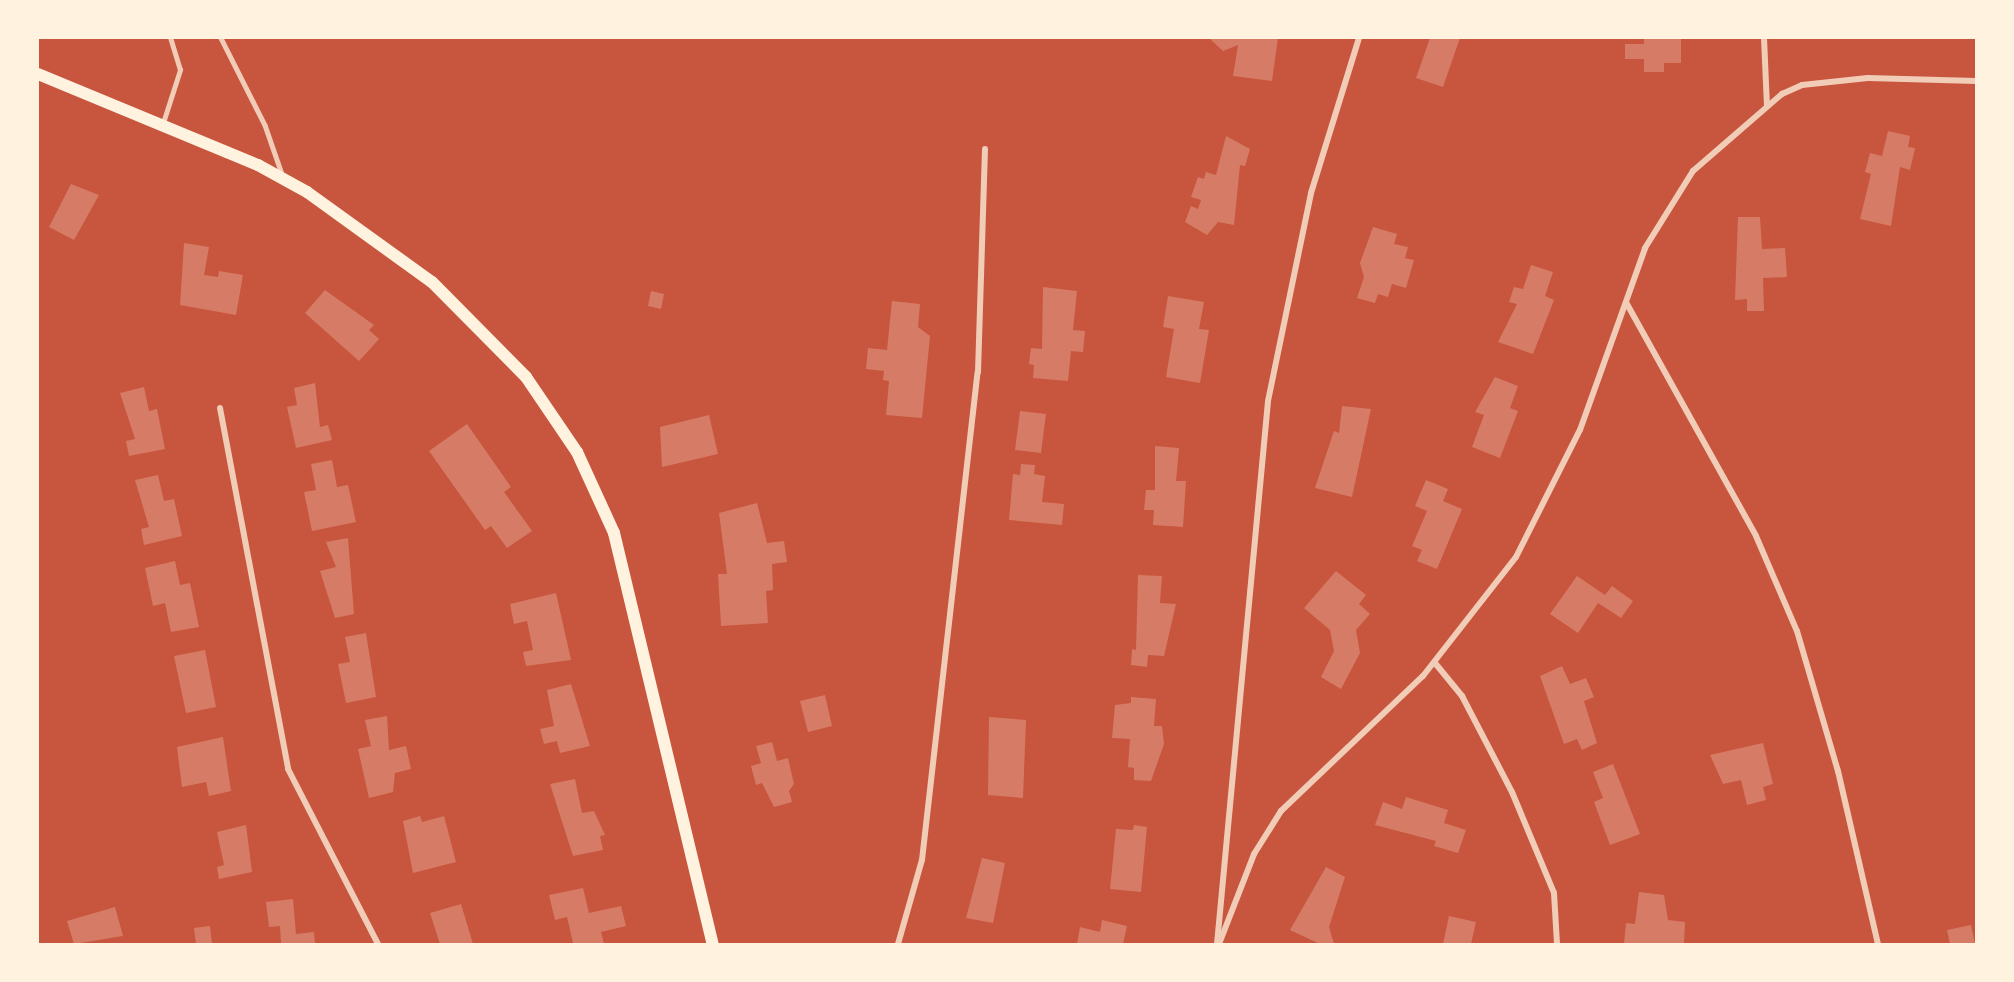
<!DOCTYPE html>
<html>
<head>
<meta charset="utf-8">
<style>
  body { margin:0 }
  #map { position:relative; width:2014px; height:982px; overflow:hidden; background:#c8553d; font-family:"Alegreya Sans",sans-serif }
  div>[style] { position:absolute }
  [style*='--x'] { left:calc(var(--x)*1px); top:calc(var(--y)*1px); width:calc(var(--w)*1px); rotate:calc(var(--a)*1deg) }
  .building>* { inset:0; background:#d67c66 }
  .service>* { height:4.5px; margin:-2.25px; padding:0 2.25px; transform-origin:2.25px; border-radius:2.25px; background:#f1ccb7 }
  .minor>* { height:6px; margin:-3px; padding:0 3px; transform-origin:3px; border-radius:3px; background:#f1ccb7 }
  .secondary>* { height:12px; margin:-6px; padding:0 6px; transform-origin:6px; border-radius:6px; background:#fff3e0 }
  span { translate:-50% -50%; white-space:nowrap; text-align:center; line-height:1.15; -webkit-text-stroke:6px #fff3e0; paint-order:stroke }
  .frame { position:absolute; inset:0; border:39px solid #fff3e0; pointer-events:none }
</style>
</head>
<body>
<div id="map">
  <div class="building">
    <i style="clip-path:polygon(1209px 38px,1278px 38px,1272px 81px,1233px 76px,1238px 45px,1223px 51px)"></i>
    <i style="clip-path:polygon(1430px 38px,1460px 38px,1443px 87px,1416px 78px)"></i>
    <i style="clip-path:polygon(1644px 38px,1681px 38px,1681px 63px,1664px 63px,1664px 72px,1644px 72px,1644px 59px,1625px 59px,1625px 44px,1644px 44px)"></i>
    <i style="clip-path:polygon(1888px 131px,1910px 136px,1908px 147px,1915px 148px,1910px 170px,1900px 167px,1891px 226px,1860px 219px,1871px 174px,1865px 172px,1870px 153px,1882px 156px)"></i>
    <i style="clip-path:polygon(1226px 136px,1250px 149px,1245px 166px,1240px 165px,1234px 225px,1218px 222px,1207px 235px,1185px 222px,1191px 206px,1198px 209px,1201px 200px,1191px 197px,1198px 177px,1204px 179px,1206px 172px,1216px 175px)"></i>
    <i style="clip-path:polygon(71px 184px,99px 195px,74px 240px,49px 227px)"></i>
    <i style="clip-path:polygon(1738px 217px,1760px 217px,1762px 249px,1785px 248px,1787px 277px,1763px 278px,1764px 311px,1747px 311px,1747px 299px,1735px 300px)"></i>
    <i style="clip-path:polygon(1373px 227px,1397px 234px,1394px 244px,1408px 247px,1405px 258px,1414px 260px,1406px 288px,1392px 284px,1388px 297px,1378px 294px,1375px 303px,1357px 298px,1364px 277px,1360px 263px)"></i>
    <i style="clip-path:polygon(184px 243px,209px 247px,204px 275px,218px 277px,219px 271px,243px 275px,236px 315px,180px 305px)"></i>
    <i style="clip-path:polygon(1531px 265px,1553px 272px,1545px 296px,1554px 300px,1533px 354px,1498px 342px,1517px 304px,1509px 302px,1514px 287px,1523px 289px)"></i>
    <i style="clip-path:polygon(1043px 287px,1077px 291px,1073px 330px,1085px 331px,1083px 352px,1071px 351px,1068px 381px,1033px 378px,1034px 365px,1029px 364px,1031px 348px,1042px 349px)"></i>
    <i style="clip-path:polygon(325px 290px,374px 325px,369px 330px,379px 339px,359px 361px,305px 313px)"></i>
    <i style="clip-path:polygon(651px 291px,664px 294px,661px 309px,648px 306px)"></i>
    <i style="clip-path:polygon(1168px 296px,1204px 302px,1199px 329px,1209px 330px,1200px 383px,1166px 377px,1174px 329px,1163px 327px)"></i>
    <i style="clip-path:polygon(892px 301px,920px 304px,918px 327px,930px 336px,922px 418px,886px 415px,889px 381px,883px 380px,884px 371px,866px 369px,868px 348px,887px 350px)"></i>
    <i style="clip-path:polygon(1495px 377px,1518px 386px,1510px 408px,1518px 411px,1500px 458px,1472px 447px,1484px 415px,1475px 412px)"></i>
    <i style="clip-path:polygon(315px 383px,320px 427px,328px 425px,332px 440px,296px 448px,287px 407px,297px 405px,294px 388px)"></i>
    <i style="clip-path:polygon(144px 387px,149px 411px,157px 409px,165px 449px,129px 456px,126px 441px,135px 439px,120px 393px)"></i>
    <i style="clip-path:polygon(1342px 406px,1371px 409px,1352px 497px,1315px 488px,1334px 431px,1339px 433px)"></i>
    <i style="clip-path:polygon(1020px 411px,1046px 414px,1041px 453px,1015px 450px)"></i>
    <i style="clip-path:polygon(709px 415px,718px 454px,662px 467px,660px 427px)"></i>
    <i style="clip-path:polygon(467px 424px,511px 487px,504px 492px,532px 531px,507px 548px,491px 526px,485px 530px,429px 451px)"></i>
    <i style="clip-path:polygon(1155px 446px,1179px 448px,1176px 481px,1186px 481px,1183px 527px,1153px 525px,1154px 510px,1144px 510px,1146px 490px,1155px 490px)"></i>
    <i style="clip-path:polygon(332px 460px,337px 487px,348px 485px,356px 522px,312px 531px,304px 492px,316px 490px,311px 464px)"></i>
    <i style="clip-path:polygon(1021px 464px,1035px 465px,1034px 474px,1045px 476px,1042px 502px,1064px 504px,1062px 525px,1009px 520px,1013px 474px,1020px 475px)"></i>
    <i style="clip-path:polygon(158px 475px,164px 501px,174px 499px,182px 536px,144px 545px,141px 529px,149px 527px,135px 480px)"></i>
    <i style="clip-path:polygon(1426px 480px,1448px 489px,1443px 501px,1462px 509px,1437px 569px,1417px 561px,1422px 550px,1412px 546px,1427px 511px,1415px 506px)"></i>
    <i style="clip-path:polygon(757px 503px,767px 543px,784px 541px,787px 562px,772px 564px,773px 590px,766px 591px,768px 623px,721px 626px,718px 574px,727px 574px,719px 513px)"></i>
    <i style="clip-path:polygon(348px 538px,354px 614px,335px 618px,320px 571px,336px 567px,326px 542px)"></i>
    <i style="clip-path:polygon(175px 561px,180px 585px,190px 583px,199px 627px,171px 632px,165px 603px,153px 606px,145px 568px)"></i>
    <i style="clip-path:polygon(1336px 571px,1366px 595px,1359px 604px,1370px 614px,1356px 630px,1360px 653px,1341px 689px,1321px 677px,1334px 651px,1330px 630px,1304px 608px)"></i>
    <i style="clip-path:polygon(1138px 575px,1162px 576px,1160px 603px,1176px 604px,1164px 656px,1148px 655px,1147px 667px,1131px 665px,1132px 649px,1136px 650px)"></i>
    <i style="clip-path:polygon(1577px 576px,1605px 595px,1612px 586px,1633px 601px,1621px 618px,1598px 603px,1578px 633px,1550px 614px)"></i>
    <i style="clip-path:polygon(556px 593px,571px 660px,526px 666px,523px 652px,533px 650px,527px 621px,514px 624px,510px 604px)"></i>
    <i style="clip-path:polygon(366px 633px,376px 697px,346px 703px,338px 664px,350px 662px,345px 637px)"></i>
    <i style="clip-path:polygon(205px 650px,216px 707px,186px 713px,174px 656px)"></i>
    <i style="clip-path:polygon(1562px 666px,1570px 684px,1586px 678px,1594px 697px,1584px 701px,1597px 743px,1582px 750px,1577px 739px,1564px 744px,1540px 676px)"></i>
    <i style="clip-path:polygon(571px 684px,590px 746px,560px 753px,557px 741px,544px 744px,540px 729px,554px 726px,547px 690px)"></i>
    <i style="clip-path:polygon(825px 695px,832px 726px,808px 732px,800px 701px)"></i>
    <i style="clip-path:polygon(1131px 697px,1156px 699px,1154px 726px,1162px 726px,1164px 744px,1151px 781px,1134px 780px,1134px 768px,1128px 767px,1130px 739px,1112px 738px,1115px 705px,1131px 703px)"></i>
    <i style="clip-path:polygon(387px 716px,389px 750px,406px 746px,411px 769px,395px 773px,393px 792px,369px 798px,358px 749px,371px 746px,365px 720px)"></i>
    <i style="clip-path:polygon(989px 717px,1026px 720px,1023px 798px,988px 795px)"></i>
    <i style="clip-path:polygon(223px 737px,231px 791px,209px 796px,206px 782px,182px 787px,177px 747px)"></i>
    <i style="clip-path:polygon(772px 742px,777px 761px,788px 758px,794px 784px,789px 791px,792px 802px,774px 807px,762px 783px,756px 785px,751px 766px,761px 763px,756px 746px)"></i>
    <i style="clip-path:polygon(1763px 743px,1773px 784px,1763px 787px,1766px 800px,1747px 805px,1741px 780px,1723px 784px,1710px 755px)"></i>
    <i style="clip-path:polygon(1613px 764px,1640px 834px,1610px 845px,1594px 802px,1603px 798px,1593px 772px)"></i>
    <i style="clip-path:polygon(575px 779px,582px 813px,594px 811px,605px 835px,600px 836px,603px 850px,573px 856px,550px 784px)"></i>
    <i style="clip-path:polygon(1406px 797px,1448px 810px,1444px 823px,1466px 830px,1458px 853px,1434px 846px,1436px 841px,1375px 825px,1383px 802px,1402px 809px)"></i>
    <i style="clip-path:polygon(420px 816px,422px 822px,444px 816px,456px 862px,413px 873px,403px 821px)"></i>
    <i style="clip-path:polygon(246px 825px,252px 872px,219px 879px,217px 867px,224px 865px,217px 832px)"></i>
    <i style="clip-path:polygon(1134px 825px,1147px 827px,1141px 892px,1110px 889px,1116px 829px,1133px 830px)"></i>
    <i style="clip-path:polygon(982px 858px,1005px 863px,993px 923px,966px 918px)"></i>
    <i style="clip-path:polygon(1326px 867px,1345px 877px,1329px 927px,1334px 944px,1320px 944px,1290px 930px)"></i>
    <i style="clip-path:polygon(583px 888px,589px 913px,621px 906px,626px 926px,601px 932px,604px 944px,573px 943px,567px 917px,555px 920px,549px 895px)"></i>
    <i style="clip-path:polygon(1639px 892px,1664px 895px,1668px 920px,1685px 922px,1684px 944px,1624px 944px,1626px 923px,1635px 924px)"></i>
    <i style="clip-path:polygon(293px 899px,296px 934px,314px 932px,315px 944px,281px 944px,280px 926px,269px 927px,266px 902px)"></i>
    <i style="clip-path:polygon(461px 904px,473px 944px,440px 944px,430px 913px)"></i>
    <i style="clip-path:polygon(115px 907px,123px 936px,74px 944px,67px 921px)"></i>
    <i style="clip-path:polygon(1449px 916px,1476px 922px,1471px 944px,1443px 944px)"></i>
    <i style="clip-path:polygon(1102px 920px,1127px 926px,1123px 944px,1077px 944px,1080px 927px,1100px 932px)"></i>
    <i style="clip-path:polygon(1971px 925px,1975px 944px,1950px 944px,1947px 930px)"></i>
    <i style="clip-path:polygon(210px 926px,212px 944px,196px 944px,194px 928px)"></i>
  </div>
  <div class="service">
    <i style="--x:221;--y:38;--w:97;--a:63.2"></i>
    <i style="--x:265;--y:125;--w:52;--a:70.9"></i>
    <i style="--x:163;--y:123;--w:56;--a:-72.2"></i>
    <i style="--x:180;--y:70;--w:34;--a:-107"></i>
  </div>
  <div class="minor">
    <i style="--x:1764;--y:38;--w:68;--a:87.5"></i>
    <i style="--x:1627;--y:304;--w:265;--a:60.9"></i>
    <i style="--x:1756;--y:536;--w:103;--a:66.7"></i>
    <i style="--x:1797;--y:631;--w:146;--a:73.7"></i>
    <i style="--x:1838;--y:771;--w:178;--a:77"></i>
    <i style="--x:220;--y:408;--w:367;--a:79.3"></i>
    <i style="--x:288;--y:769;--w:197;--a:62.8"></i>
    <i style="--x:1435;--y:663;--w:43;--a:50.7"></i>
    <i style="--x:1462;--y:696;--w:108;--a:62.5"></i>
    <i style="--x:1512;--y:792;--w:109;--a:67.4"></i>
    <i style="--x:1554;--y:893;--w:51;--a:86.6"></i>
    <i style="--x:898;--y:944;--w:87;--a:-74.1"></i>
    <i style="--x:922;--y:860;--w:491;--a:-83.5"></i>
    <i style="--x:978;--y:372;--w:223;--a:-88.2"></i>
    <i style="--x:1217;--y:944;--w:545;--a:-84.63"></i>
    <i style="--x:1268;--y:401;--w:212;--a:-78.3"></i>
    <i style="--x:1311;--y:193;--w:162;--a:-72.8"></i>
    <i style="--x:1219;--y:944;--w:97;--a:-68.7"></i>
    <i style="--x:1254;--y:854;--w:51;--a:-57.9"></i>
    <i style="--x:1281;--y:811;--w:196;--a:-43.6"></i>
    <i style="--x:1423;--y:676;--w:151;--a:-52"></i>
    <i style="--x:1516;--y:557;--w:142;--a:-63.3"></i>
    <i style="--x:1580;--y:430;--w:193;--a:-70.3"></i>
    <i style="--x:1645;--y:248;--w:91;--a:-58.1"></i>
    <i style="--x:1693;--y:171;--w:118;--a:-40.9"></i>
    <i style="--x:1782;--y:94;--w:22;--a:-24"></i>
    <i style="--x:1802;--y:85;--w:66;--a:-6.1"></i>
    <i style="--x:1868;--y:78;--w:108;--a:1.6"></i>
  </div>
  <div class="secondary">
    <i style="--x:38;--y:74;--w:238;--a:22.5"></i>
    <i style="--x:258;--y:165;--w:56;--a:28.9"></i>
    <i style="--x:307;--y:192;--w:154;--a:35.8"></i>
    <i style="--x:432;--y:282;--w:134;--a:45.3"></i>
    <i style="--x:526;--y:377;--w:91;--a:55.8"></i>
    <i style="--x:577;--y:452;--w:89;--a:65.4"></i>
    <i style="--x:614;--y:533;--w:423;--a:76.5"></i>
  </div>
  <div class="frame"></div>
</div>
</body>
</html>
